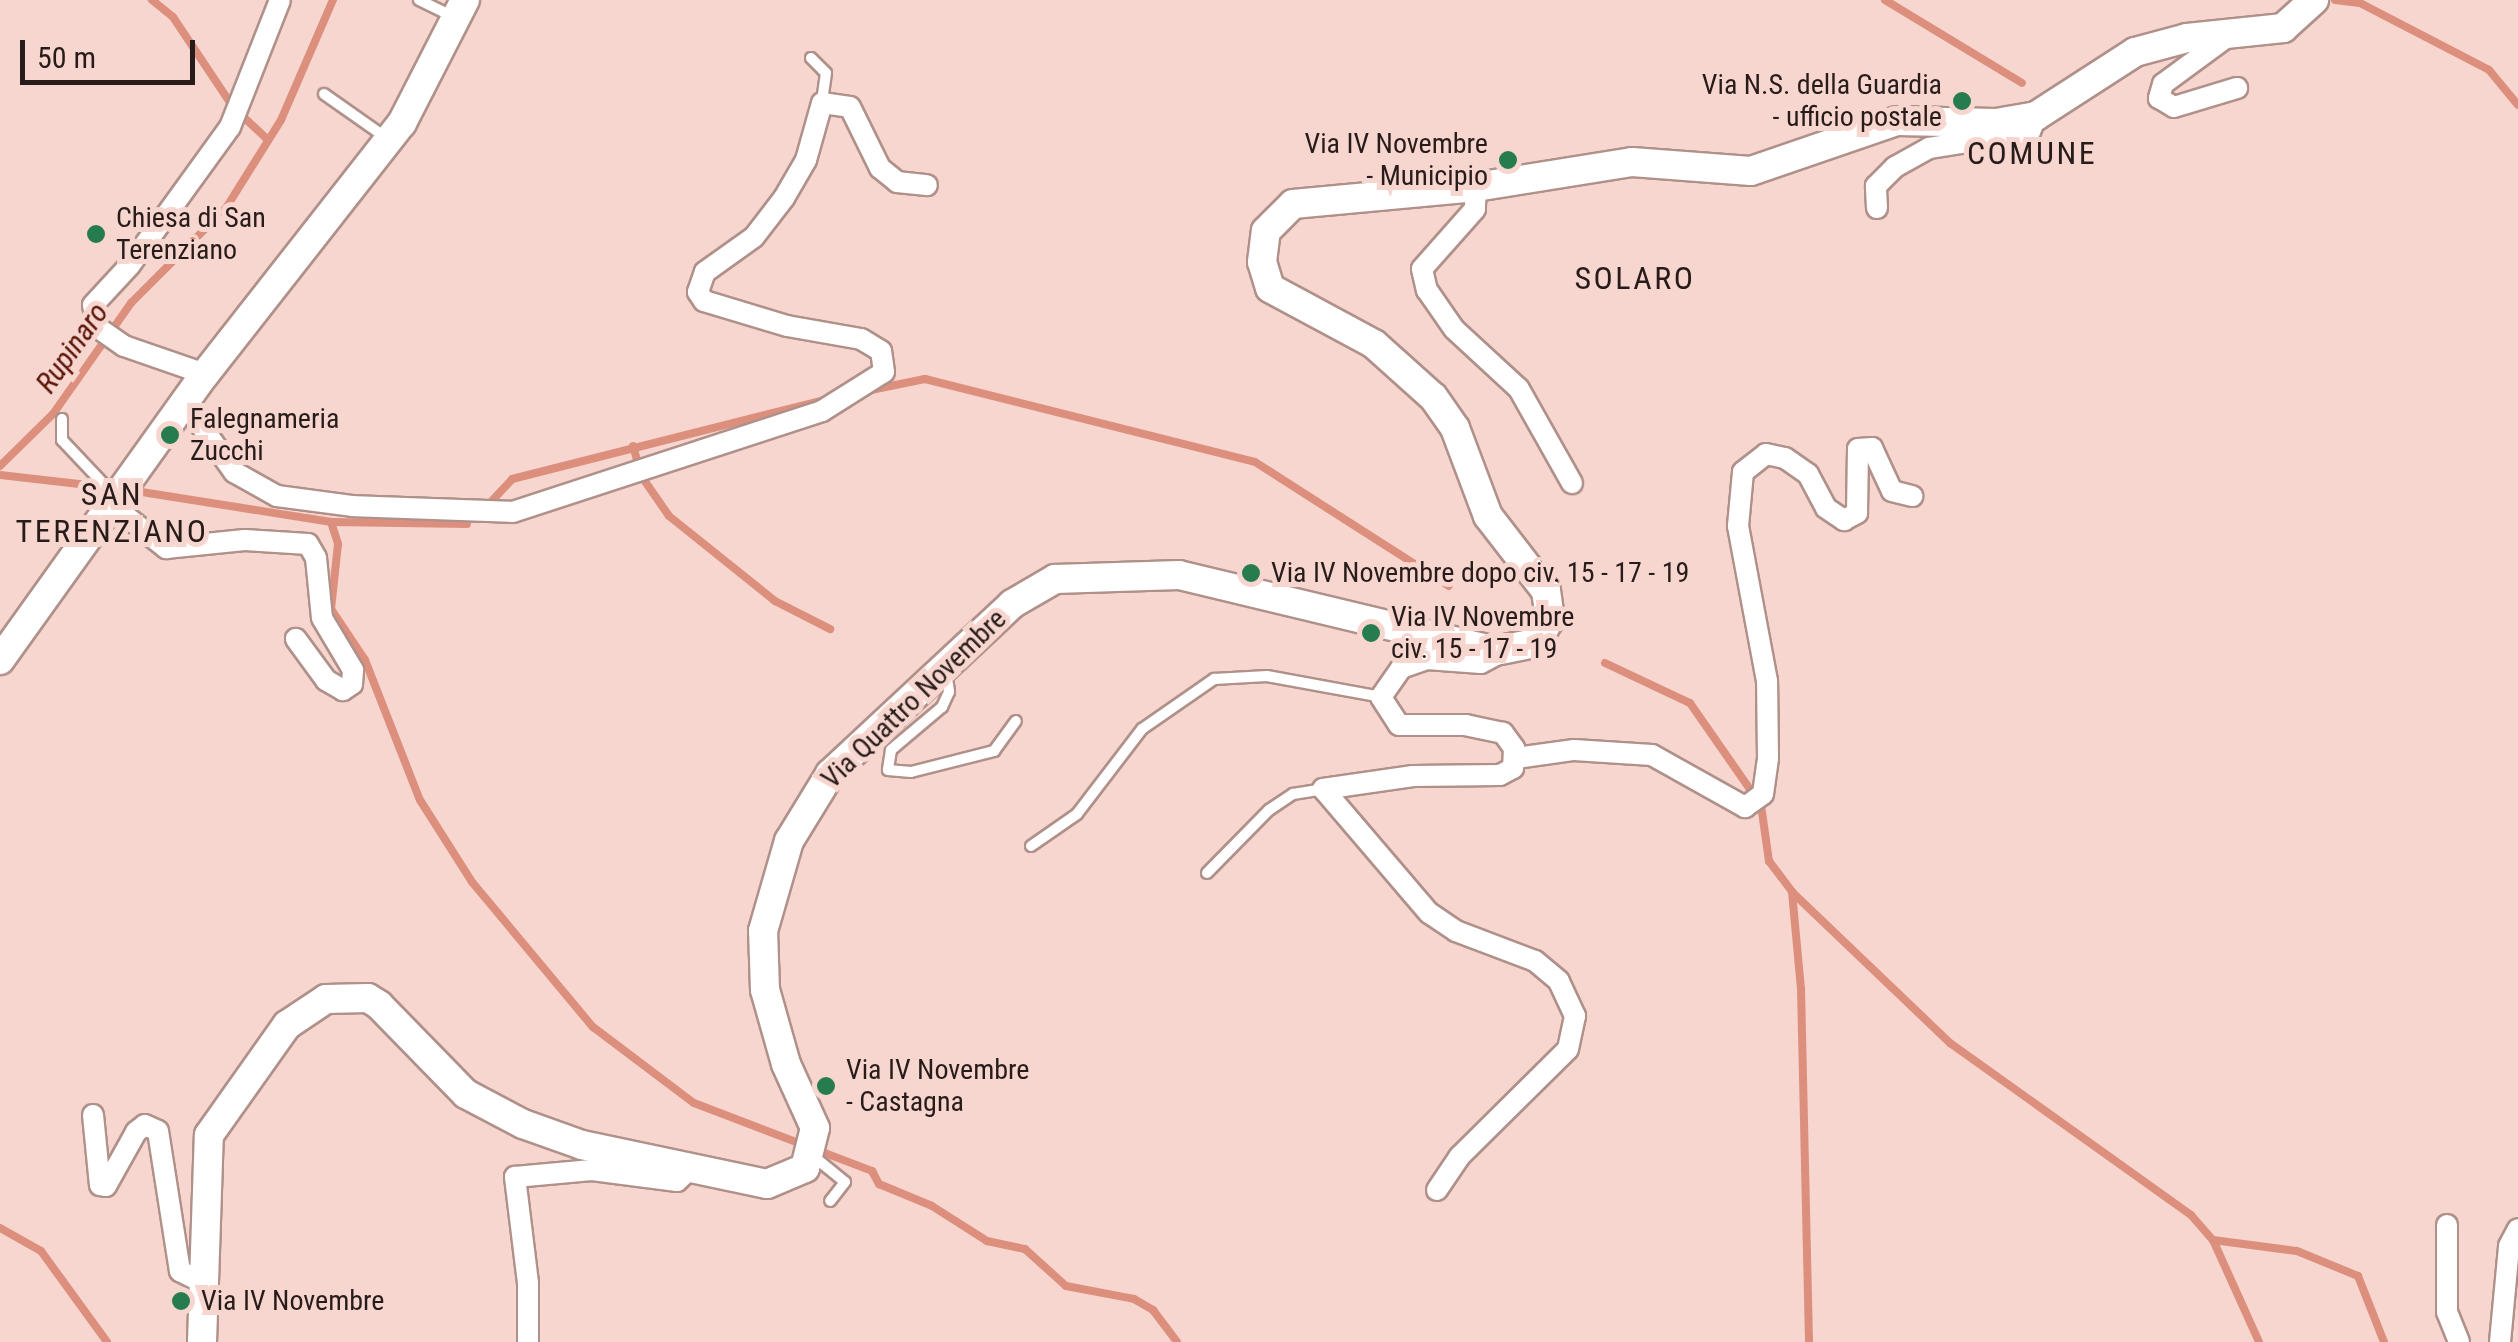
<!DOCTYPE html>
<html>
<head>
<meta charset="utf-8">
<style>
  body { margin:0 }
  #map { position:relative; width:2518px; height:1342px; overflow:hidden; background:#f7d6cf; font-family:"Roboto Condensed",sans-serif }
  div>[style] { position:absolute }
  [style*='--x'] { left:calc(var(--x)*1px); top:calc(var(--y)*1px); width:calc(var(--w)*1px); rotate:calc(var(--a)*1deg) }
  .stream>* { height:8px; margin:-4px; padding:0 4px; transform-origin:4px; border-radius:4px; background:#dd8f7e }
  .roads { filter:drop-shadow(2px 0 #b0918a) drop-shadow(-2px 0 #b0918a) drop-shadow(0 2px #b0918a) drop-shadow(0 -2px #b0918a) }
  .lane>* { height:10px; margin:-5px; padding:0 5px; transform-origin:5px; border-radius:5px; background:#fff }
  .street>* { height:20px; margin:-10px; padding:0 10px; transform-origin:10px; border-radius:10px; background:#fff }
  .secondary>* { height:28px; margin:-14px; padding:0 14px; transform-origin:14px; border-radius:14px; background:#fff }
  .dots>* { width:28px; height:28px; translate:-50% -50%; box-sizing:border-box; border:5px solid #f7d6cf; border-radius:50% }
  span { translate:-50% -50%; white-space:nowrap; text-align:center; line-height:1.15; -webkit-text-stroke:10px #f7d6cf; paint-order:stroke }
  .poi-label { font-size:28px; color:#281c1a }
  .right { translate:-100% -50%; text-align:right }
  .left { translate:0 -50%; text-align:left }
  .street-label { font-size:28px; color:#281c1a }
  .water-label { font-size:30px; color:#5b1508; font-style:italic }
  .quarter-label { font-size:32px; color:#281c1a; letter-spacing:2.5px }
  .scale { position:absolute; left:20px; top:40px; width:175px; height:45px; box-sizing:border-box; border:5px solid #281c1a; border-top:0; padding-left:12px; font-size:30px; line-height:35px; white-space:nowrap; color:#281c1a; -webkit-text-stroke:8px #f7d6cf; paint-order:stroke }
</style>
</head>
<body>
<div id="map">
  <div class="stream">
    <i style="--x:152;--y:0;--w:27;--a:39"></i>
    <i style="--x:173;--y:17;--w:108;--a:56.3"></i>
    <i style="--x:233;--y:107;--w:48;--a:43.3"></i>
    <i style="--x:1885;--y:0;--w:160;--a:31.2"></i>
    <i style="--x:2335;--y:0;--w:25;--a:7"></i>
    <i style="--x:2360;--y:3;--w:145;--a:27.4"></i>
    <i style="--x:2489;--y:70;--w:45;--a:50.4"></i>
    <i style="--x:866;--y:391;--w:60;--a:-11.5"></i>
    <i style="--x:925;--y:379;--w:340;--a:14.1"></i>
    <i style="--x:1255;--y:462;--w:230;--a:32.6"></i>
    <i style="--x:633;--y:446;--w:32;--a:74"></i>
    <i style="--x:642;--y:477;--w:47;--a:55.3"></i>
    <i style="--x:669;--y:516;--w:136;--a:38.7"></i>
    <i style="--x:775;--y:601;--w:62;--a:27"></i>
    <i style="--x:0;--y:466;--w:74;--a:-44.5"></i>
    <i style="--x:53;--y:414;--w:136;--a:-54.9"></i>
    <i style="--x:131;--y:303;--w:134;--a:-45"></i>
    <i style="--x:226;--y:208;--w:104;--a:-58"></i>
    <i style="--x:281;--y:120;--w:131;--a:-66.6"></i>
    <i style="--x:0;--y:475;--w:106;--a:6.5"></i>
    <i style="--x:129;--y:490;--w:205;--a:9"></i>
    <i style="--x:331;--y:522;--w:136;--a:0.8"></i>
    <i style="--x:489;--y:504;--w:34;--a:-47"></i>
    <i style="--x:512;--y:479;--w:326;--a:-14.2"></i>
    <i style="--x:331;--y:522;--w:23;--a:72"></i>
    <i style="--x:338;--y:544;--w:65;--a:96.1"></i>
    <i style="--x:331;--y:609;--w:61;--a:56.3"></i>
    <i style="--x:365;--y:660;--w:150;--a:68.6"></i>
    <i style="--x:420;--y:800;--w:97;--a:57.6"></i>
    <i style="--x:472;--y:882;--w:189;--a:50.2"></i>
    <i style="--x:593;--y:1027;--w:126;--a:37"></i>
    <i style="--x:694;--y:1103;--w:191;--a:20.9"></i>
    <i style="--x:872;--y:1171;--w:15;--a:62"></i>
    <i style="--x:879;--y:1184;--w:57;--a:22.5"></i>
    <i style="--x:932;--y:1206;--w:65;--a:32.5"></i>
    <i style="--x:987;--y:1241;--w:39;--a:12"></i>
    <i style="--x:1025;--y:1249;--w:55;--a:42.1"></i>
    <i style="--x:1066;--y:1286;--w:69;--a:10.8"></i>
    <i style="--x:1134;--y:1299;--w:22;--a:30"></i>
    <i style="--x:1153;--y:1310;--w:40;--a:53"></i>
    <i style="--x:1605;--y:663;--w:94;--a:25.2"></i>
    <i style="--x:1690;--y:703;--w:124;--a:55.2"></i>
    <i style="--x:1761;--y:805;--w:57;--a:81.9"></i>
    <i style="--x:1769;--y:861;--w:39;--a:53"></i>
    <i style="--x:1792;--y:892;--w:219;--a:43.7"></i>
    <i style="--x:1950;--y:1043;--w:296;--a:35.5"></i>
    <i style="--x:2191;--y:1215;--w:33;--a:49"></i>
    <i style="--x:2213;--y:1240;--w:85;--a:7.5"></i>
    <i style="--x:2297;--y:1251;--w:66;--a:22.3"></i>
    <i style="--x:2358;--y:1276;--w:71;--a:68.5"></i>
    <i style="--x:1792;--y:892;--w:97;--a:84.7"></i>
    <i style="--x:1801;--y:989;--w:353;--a:88.7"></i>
    <i style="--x:0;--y:1228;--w:47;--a:29.3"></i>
    <i style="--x:41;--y:1251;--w:112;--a:54"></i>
    <i style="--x:2213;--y:1240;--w:112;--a:65.7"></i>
  </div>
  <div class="roads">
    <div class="lane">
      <i style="--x:419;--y:0;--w:39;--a:26"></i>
      <i style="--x:811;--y:58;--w:21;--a:45"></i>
      <i style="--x:826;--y:73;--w:29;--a:98"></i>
      <i style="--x:324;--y:94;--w:78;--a:35.1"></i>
      <i style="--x:62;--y:419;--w:21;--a:90"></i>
      <i style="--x:62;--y:440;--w:76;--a:46.6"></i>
      <i style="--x:946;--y:672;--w:20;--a:81"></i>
      <i style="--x:949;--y:692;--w:17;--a:115"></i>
      <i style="--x:942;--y:707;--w:67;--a:139.9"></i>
      <i style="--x:891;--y:750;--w:20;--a:99"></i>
      <i style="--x:888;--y:770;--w:23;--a:5"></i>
      <i style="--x:911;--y:772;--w:86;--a:-14.2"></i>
      <i style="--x:994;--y:751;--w:37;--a:-54"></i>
      <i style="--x:1031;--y:846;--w:56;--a:-34.8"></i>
      <i style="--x:1077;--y:814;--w:107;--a:-52.6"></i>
      <i style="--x:1142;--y:729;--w:88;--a:-34.8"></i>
      <i style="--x:1214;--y:679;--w:53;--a:-3.2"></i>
      <i style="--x:1267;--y:676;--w:116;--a:10.4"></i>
      <i style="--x:1207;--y:873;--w:88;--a:-45.5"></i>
      <i style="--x:1269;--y:810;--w:29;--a:-34"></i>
      <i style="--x:1293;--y:794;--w:30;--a:-9"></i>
      <i style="--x:813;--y:1156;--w:41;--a:39.1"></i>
      <i style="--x:845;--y:1182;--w:24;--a:128"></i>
    </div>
    <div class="street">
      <i style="--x:2231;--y:34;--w:84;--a:143.7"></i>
      <i style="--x:2163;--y:84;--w:15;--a:106"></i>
      <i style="--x:2159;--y:98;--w:17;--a:31"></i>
      <i style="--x:2174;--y:107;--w:66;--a:-16.8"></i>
      <i style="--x:1476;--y:187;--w:22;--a:93"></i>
      <i style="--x:1475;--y:209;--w:80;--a:131.5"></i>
      <i style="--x:1422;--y:269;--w:22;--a:77"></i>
      <i style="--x:1427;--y:290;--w:47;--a:55.3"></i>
      <i style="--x:1454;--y:329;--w:88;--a:42.7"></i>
      <i style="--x:1519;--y:389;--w:108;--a:60.6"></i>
      <i style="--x:1877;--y:208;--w:22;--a:-93"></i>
      <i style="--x:1876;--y:186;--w:27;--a:-45"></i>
      <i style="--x:1895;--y:167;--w:39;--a:-29"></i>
      <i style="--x:1929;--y:148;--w:102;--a:-9"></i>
      <i style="--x:2030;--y:132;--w:17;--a:-69"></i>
      <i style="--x:205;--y:374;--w:86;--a:-160.9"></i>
      <i style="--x:124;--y:346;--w:33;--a:-145"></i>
      <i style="--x:97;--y:327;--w:22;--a:-100"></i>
      <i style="--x:93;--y:305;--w:54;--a:-47.2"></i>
      <i style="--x:130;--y:265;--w:170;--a:-54.1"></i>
      <i style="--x:230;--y:127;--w:136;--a:-68.5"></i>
      <i style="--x:185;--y:403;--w:85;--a:54.6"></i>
      <i style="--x:234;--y:472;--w:49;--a:29.2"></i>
      <i style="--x:277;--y:496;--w:77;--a:7.5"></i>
      <i style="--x:353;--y:506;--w:160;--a:2.1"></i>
      <i style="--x:513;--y:512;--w:325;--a:-18.1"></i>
      <i style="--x:822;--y:411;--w:73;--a:-32.2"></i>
      <i style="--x:884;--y:372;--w:21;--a:-98"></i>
      <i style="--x:881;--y:351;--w:23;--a:-149"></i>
      <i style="--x:861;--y:339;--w:75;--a:-170"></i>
      <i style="--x:787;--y:326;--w:87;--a:-163.2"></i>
      <i style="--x:704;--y:301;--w:11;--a:-124"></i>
      <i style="--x:698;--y:292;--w:21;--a:-71"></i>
      <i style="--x:705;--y:272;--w:60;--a:-35.5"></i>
      <i style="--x:754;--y:237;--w:49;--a:-52.4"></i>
      <i style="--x:784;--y:198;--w:44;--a:-59.9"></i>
      <i style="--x:806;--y:160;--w:59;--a:-74.3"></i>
      <i style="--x:822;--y:103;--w:28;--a:8"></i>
      <i style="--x:850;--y:107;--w:68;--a:63.8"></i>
      <i style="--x:880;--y:168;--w:22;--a:39"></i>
      <i style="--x:897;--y:182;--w:30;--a:6"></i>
      <i style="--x:113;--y:506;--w:68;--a:38.4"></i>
      <i style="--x:166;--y:548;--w:79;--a:-5.8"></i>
      <i style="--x:245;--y:540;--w:63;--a:3.6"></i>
      <i style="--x:308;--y:544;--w:16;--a:60"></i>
      <i style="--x:316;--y:558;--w:60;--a:84.3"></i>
      <i style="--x:322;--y:618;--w:61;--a:59.2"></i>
      <i style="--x:353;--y:670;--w:14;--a:94"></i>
      <i style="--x:352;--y:684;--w:11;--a:146"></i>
      <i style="--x:343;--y:690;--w:20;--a:-150"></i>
      <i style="--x:326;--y:680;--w:51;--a:-126.2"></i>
      <i style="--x:1516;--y:758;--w:59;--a:-7.9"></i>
      <i style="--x:1574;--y:750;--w:78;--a:3.7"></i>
      <i style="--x:1652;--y:755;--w:107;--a:29.2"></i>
      <i style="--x:1745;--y:807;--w:22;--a:-36"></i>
      <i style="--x:1763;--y:794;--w:36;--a:-82"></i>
      <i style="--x:1768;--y:758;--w:77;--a:-90.7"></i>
      <i style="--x:1767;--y:681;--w:158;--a:-100.6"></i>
      <i style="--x:1738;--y:526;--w:54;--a:-84.7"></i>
      <i style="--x:1743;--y:472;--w:29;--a:-38"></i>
      <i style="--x:1766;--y:454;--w:19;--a:12"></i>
      <i style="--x:1785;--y:458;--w:28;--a:35"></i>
      <i style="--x:1808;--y:474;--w:38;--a:62"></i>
      <i style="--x:1826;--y:508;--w:22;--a:34"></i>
      <i style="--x:1844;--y:520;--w:15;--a:-28"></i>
      <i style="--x:1857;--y:513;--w:64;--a:-89.1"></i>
      <i style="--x:1858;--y:449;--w:14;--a:-4"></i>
      <i style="--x:1872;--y:448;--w:47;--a:65.1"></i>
      <i style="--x:1892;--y:491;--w:21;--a:14"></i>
      <i style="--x:93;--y:1115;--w:70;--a:84.3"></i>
      <i style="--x:100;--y:1185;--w:6;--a:9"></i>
      <i style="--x:106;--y:1186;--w:62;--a:-60.9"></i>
      <i style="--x:136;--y:1132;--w:11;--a:-38"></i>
      <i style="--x:145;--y:1125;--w:14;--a:25"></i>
      <i style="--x:158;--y:1131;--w:142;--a:81.1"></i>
      <i style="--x:180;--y:1271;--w:25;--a:27"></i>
      <i style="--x:1437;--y:1190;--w:40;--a:-56"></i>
      <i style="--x:1459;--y:1157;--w:153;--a:-44.7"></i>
      <i style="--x:1568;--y:1049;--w:34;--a:-78"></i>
      <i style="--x:1575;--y:1016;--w:38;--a:-115"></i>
      <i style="--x:1559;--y:981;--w:31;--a:-140"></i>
      <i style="--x:1535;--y:961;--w:85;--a:-159.2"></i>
      <i style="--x:1456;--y:931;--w:32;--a:-146"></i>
      <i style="--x:1429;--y:913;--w:163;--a:-130.5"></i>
      <i style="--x:1323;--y:789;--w:91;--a:-8.2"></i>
      <i style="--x:1413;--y:776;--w:87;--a:-0.7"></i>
      <i style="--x:1500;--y:775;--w:15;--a:-28"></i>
      <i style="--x:1513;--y:768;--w:20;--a:-87"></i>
      <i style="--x:1514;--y:748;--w:19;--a:-126"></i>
      <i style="--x:1503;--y:733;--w:38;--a:-168"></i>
      <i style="--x:1466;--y:725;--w:67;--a:180"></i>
      <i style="--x:1399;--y:725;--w:33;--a:-123"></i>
      <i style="--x:1381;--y:697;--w:35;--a:-55"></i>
      <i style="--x:1401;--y:668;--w:28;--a:-19"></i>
      <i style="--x:1427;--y:659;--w:54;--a:4.2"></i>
      <i style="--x:1481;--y:663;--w:24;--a:-28"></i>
      <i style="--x:2447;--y:1225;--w:87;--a:90"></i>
      <i style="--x:2447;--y:1312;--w:32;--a:68"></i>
      <i style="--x:528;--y:1342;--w:59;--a:-90"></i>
      <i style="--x:528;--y:1283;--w:107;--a:-97"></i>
      <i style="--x:515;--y:1177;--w:77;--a:-5.2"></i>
      <i style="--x:592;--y:1170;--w:86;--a:7.4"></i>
      <i style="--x:677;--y:1181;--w:16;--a:-43"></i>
      <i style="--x:2500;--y:1342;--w:96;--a:-84.6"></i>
      <i style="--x:2509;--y:1246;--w:19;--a:-62"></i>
    </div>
    <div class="secondary">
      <i style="--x:0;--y:660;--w:352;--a:-54.4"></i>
      <i style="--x:205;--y:374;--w:319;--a:-51.9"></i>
      <i style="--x:402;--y:123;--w:138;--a:-62.9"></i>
      <i style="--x:202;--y:1342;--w:207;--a:-88.1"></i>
      <i style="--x:209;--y:1135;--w:135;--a:-54.7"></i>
      <i style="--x:287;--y:1025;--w:47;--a:-33.7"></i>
      <i style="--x:326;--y:999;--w:42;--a:-1.4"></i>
      <i style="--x:368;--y:998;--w:13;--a:32"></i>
      <i style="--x:379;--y:1005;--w:124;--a:45.7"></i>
      <i style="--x:466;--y:1094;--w:64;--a:27.8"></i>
      <i style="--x:523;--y:1124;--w:63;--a:19.6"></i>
      <i style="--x:582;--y:1145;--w:189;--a:11.9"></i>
      <i style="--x:767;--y:1184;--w:41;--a:-22.8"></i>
      <i style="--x:805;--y:1168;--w:41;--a:-76"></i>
      <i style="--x:815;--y:1128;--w:70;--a:-114.4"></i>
      <i style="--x:786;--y:1064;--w:77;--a:-105.8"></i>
      <i style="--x:765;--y:990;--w:59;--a:-91.9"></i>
      <i style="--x:763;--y:931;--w:94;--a:-73.9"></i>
      <i style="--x:789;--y:841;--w:79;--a:-58.5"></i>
      <i style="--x:830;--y:774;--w:249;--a:-43"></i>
      <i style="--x:1012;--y:604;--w:50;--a:-30.2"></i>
      <i style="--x:1055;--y:579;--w:124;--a:-1.8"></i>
      <i style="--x:1179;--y:575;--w:325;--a:13.5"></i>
      <i style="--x:1495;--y:651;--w:41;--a:-11.3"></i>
      <i style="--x:1535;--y:643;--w:28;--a:-58"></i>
      <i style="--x:1550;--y:619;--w:28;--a:-98"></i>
      <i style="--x:1546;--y:591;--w:95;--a:-127.7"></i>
      <i style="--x:1488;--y:516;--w:94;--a:-110.6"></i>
      <i style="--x:1455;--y:428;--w:38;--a:-125"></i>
      <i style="--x:1433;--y:397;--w:79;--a:-138.1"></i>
      <i style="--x:1374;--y:344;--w:118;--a:-151.7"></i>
      <i style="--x:1270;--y:288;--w:27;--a:-107"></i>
      <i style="--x:1262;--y:262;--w:31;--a:-83"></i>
      <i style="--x:1266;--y:231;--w:38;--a:-45"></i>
      <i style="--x:1293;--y:204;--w:184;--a:-5.3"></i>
      <i style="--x:1476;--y:187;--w:158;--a:-9.1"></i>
      <i style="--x:1632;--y:162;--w:119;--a:4.3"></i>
      <i style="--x:1751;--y:171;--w:154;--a:-18.9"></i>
      <i style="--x:1897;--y:121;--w:99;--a:1.2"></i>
      <i style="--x:1996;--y:123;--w:41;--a:-9.9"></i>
      <i style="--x:2036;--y:116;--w:118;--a:-32.9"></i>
      <i style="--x:2135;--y:52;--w:54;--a:-15.1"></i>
      <i style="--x:2187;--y:38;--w:97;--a:-5.9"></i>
      <i style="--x:2283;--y:28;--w:42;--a:-42.1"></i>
    </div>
  </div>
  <div class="dots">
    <i style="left:1962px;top:101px;background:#267c4f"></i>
    <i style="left:1508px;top:160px;background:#267c4f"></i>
    <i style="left:96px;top:234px;background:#267c4f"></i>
    <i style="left:170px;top:435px;background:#267c4f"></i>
    <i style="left:1251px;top:573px;background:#267c4f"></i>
    <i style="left:1371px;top:633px;background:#267c4f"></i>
    <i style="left:826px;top:1086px;background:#267c4f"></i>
    <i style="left:181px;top:1301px;background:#267c4f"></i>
  </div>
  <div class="poi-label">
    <span class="right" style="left:1942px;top:101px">Via N.S. della Guardia<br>- ufficio postale</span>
    <span class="right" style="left:1488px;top:160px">Via IV Novembre<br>- Municipio</span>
    <span class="left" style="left:116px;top:234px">Chiesa di San<br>Terenziano</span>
    <span class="left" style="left:190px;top:435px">Falegnameria<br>Zucchi</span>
    <span class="left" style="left:1271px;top:573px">Via IV Novembre dopo civ. 15 - 17 - 19</span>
    <span class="left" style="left:1391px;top:633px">Via IV Novembre<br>civ. 15 - 17 - 19</span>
    <span class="left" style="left:846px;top:1086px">Via IV Novembre<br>- Castagna</span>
    <span class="left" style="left:201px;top:1301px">Via IV Novembre</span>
  </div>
  <div class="street-label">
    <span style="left:914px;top:699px;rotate:-44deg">Via Quattro Novembre</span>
  </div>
  <div class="water-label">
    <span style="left:72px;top:348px;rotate:-55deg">Rupinaro</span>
  </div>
  <div class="quarter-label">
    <span style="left:2032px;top:153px">COMUNE</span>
    <span style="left:1635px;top:278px">SOLARO</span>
    <span style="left:112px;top:513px">SAN<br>TERENZIANO</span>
  </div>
  <div class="scale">50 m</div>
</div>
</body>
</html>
